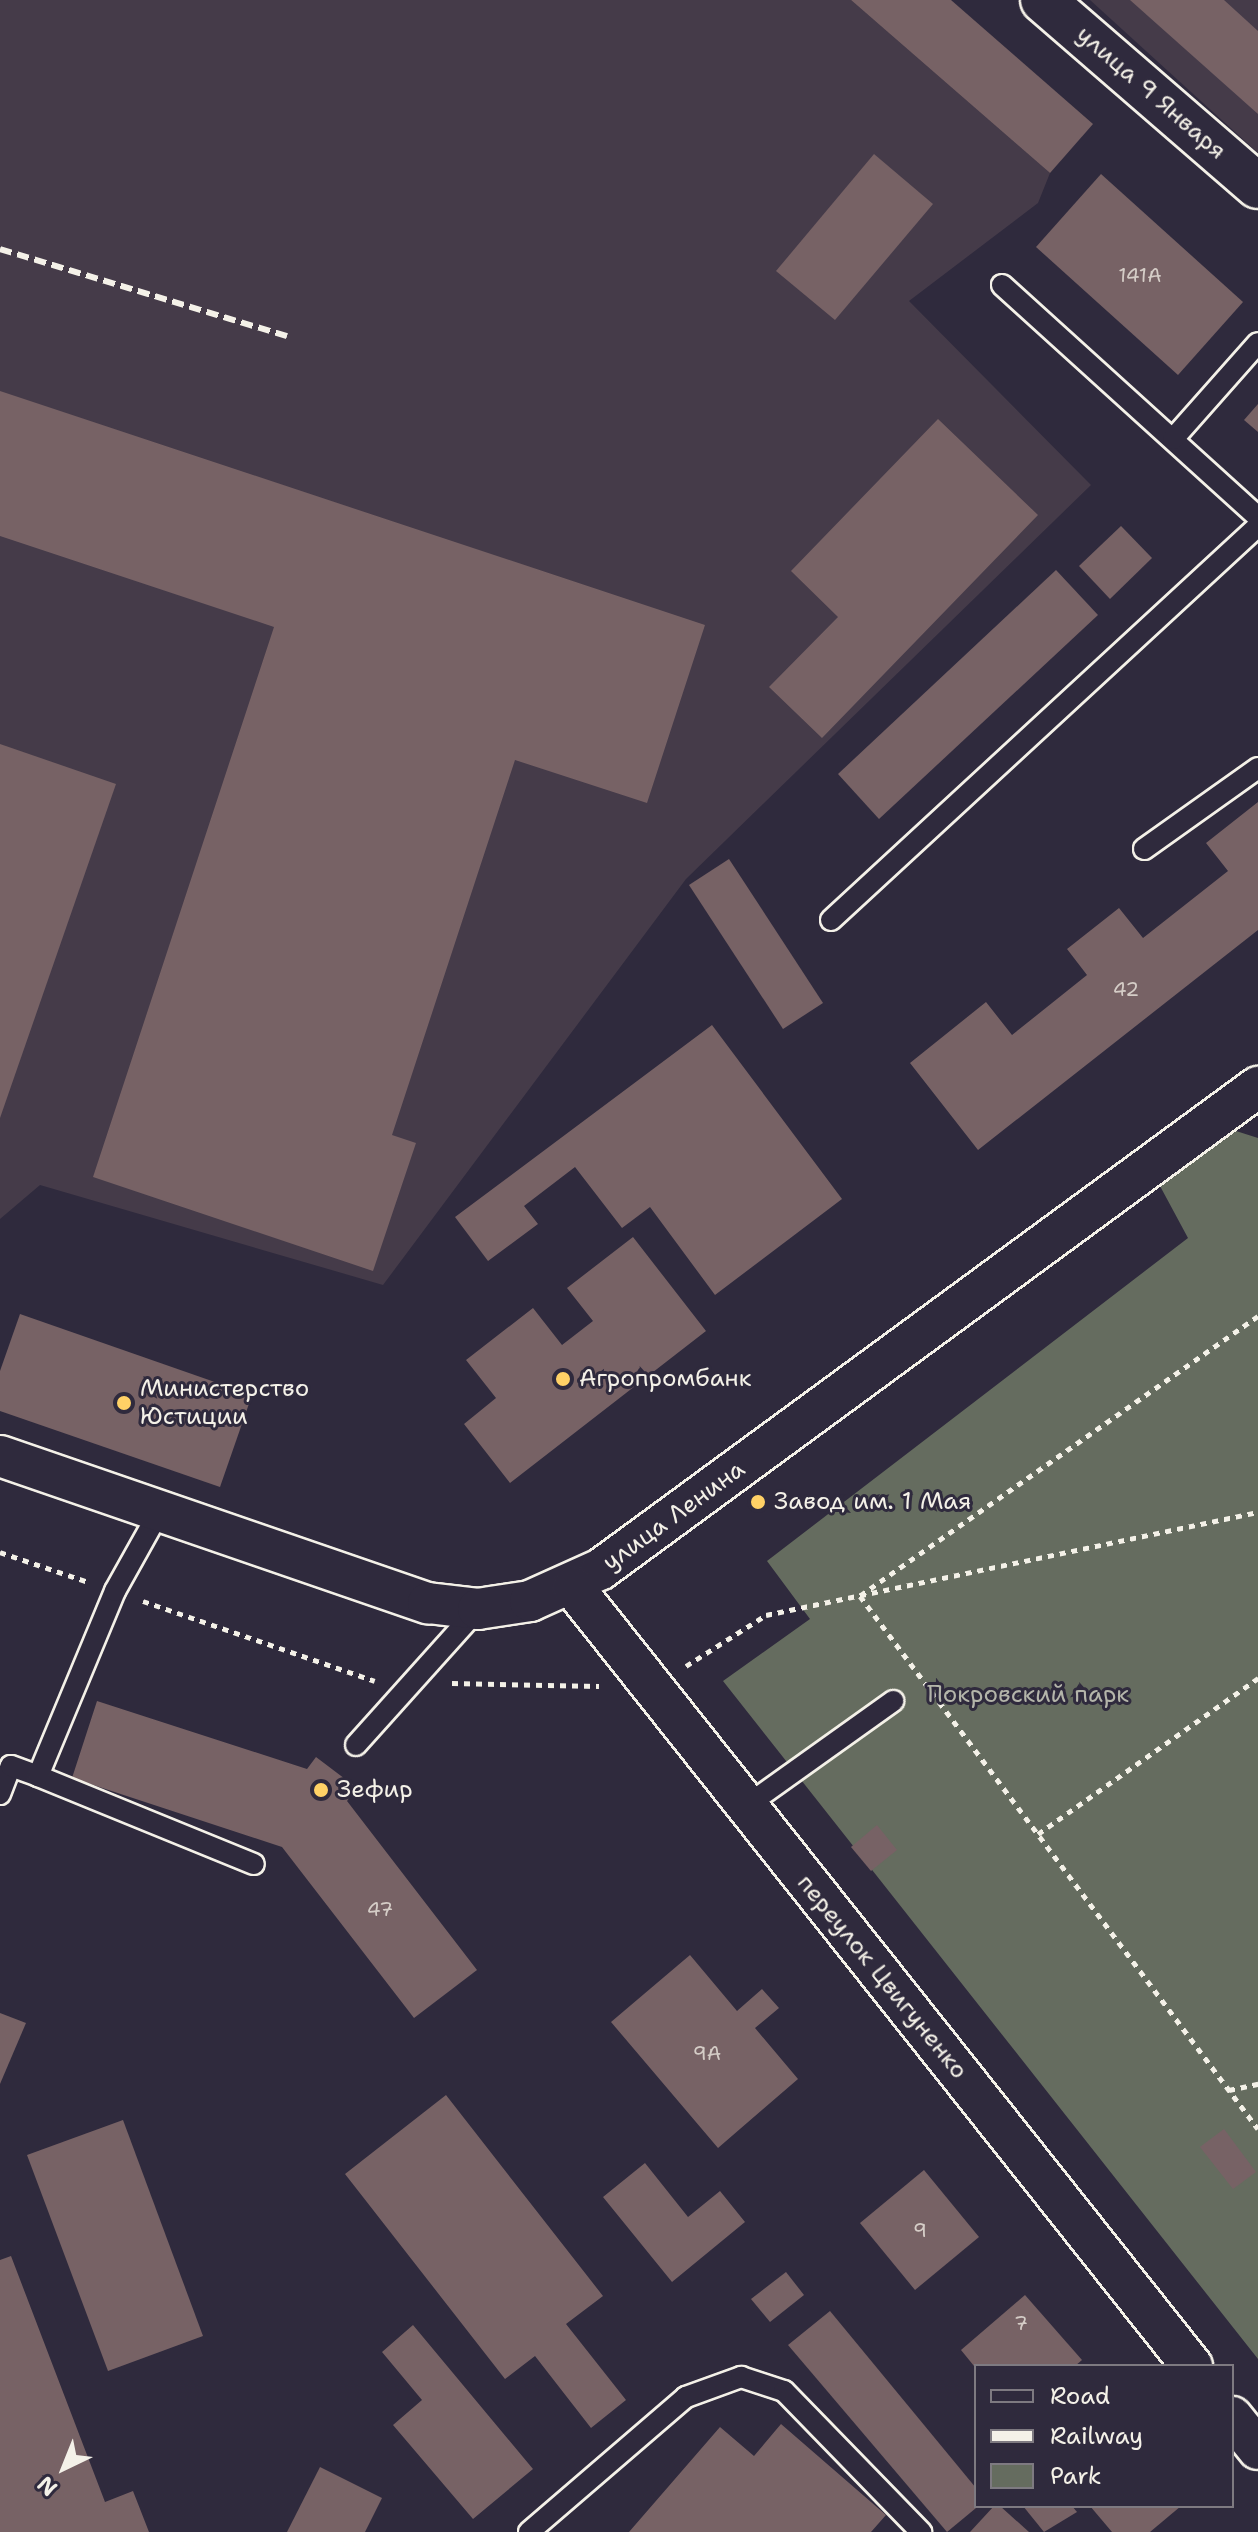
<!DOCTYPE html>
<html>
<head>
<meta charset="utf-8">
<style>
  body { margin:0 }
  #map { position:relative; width:1258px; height:2532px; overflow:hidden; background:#2f2a3d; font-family:"Shantell Sans",sans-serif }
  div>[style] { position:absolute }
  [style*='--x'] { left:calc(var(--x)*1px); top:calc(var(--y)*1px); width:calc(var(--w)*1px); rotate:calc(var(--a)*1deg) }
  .built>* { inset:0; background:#453b49 }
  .green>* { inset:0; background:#656c5f }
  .building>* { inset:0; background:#776265 }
  .path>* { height:5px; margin-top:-2.5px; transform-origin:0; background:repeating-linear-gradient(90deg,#f4f1e8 0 6px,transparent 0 12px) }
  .roads { filter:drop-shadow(2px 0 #f4f1e8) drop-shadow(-2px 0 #f4f1e8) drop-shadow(0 2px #f4f1e8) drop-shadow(0 -2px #f4f1e8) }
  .service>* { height:20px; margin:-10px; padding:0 10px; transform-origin:10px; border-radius:10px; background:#2f2a3d }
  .minor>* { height:40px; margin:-20px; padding:0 20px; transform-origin:20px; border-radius:20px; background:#2f2a3d }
  .tertiary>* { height:44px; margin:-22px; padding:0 22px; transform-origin:22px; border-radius:22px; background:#2f2a3d }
  .rail>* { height:6px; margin-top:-3px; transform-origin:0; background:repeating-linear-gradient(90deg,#f4f1e8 0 12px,transparent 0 18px) }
  .dots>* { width:22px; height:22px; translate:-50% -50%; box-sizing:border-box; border:4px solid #2f2a3d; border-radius:50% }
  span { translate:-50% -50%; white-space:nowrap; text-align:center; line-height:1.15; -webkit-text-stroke:6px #2f2a3d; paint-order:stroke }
  .number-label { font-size:20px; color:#d5cdc7 }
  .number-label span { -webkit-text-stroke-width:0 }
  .street-label { font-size:24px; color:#f4f1e8 }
  .poi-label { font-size:24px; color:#f4f1e8 }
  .left { translate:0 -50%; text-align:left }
  .park-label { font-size:24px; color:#b4b5aa }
  .legend { position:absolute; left:974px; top:2364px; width:260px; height:144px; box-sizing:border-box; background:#2f2a3d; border:2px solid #7e7a81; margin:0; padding:10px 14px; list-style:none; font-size:24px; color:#f4f1e8 }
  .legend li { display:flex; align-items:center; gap:16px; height:40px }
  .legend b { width:40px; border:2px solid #7e7a81 }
  .north { position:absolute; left:24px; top:2428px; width:80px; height:80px; -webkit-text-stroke:6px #2f2a3d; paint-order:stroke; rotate:223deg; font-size:22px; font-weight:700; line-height:32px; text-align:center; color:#f4f1e8 }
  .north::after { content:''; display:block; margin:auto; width:28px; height:36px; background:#f4f1e8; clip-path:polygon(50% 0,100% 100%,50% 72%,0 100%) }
</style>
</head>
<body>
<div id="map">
  <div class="built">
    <i style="clip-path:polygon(0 0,851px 0,1050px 173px,1038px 203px,909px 301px,1091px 485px,686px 879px,383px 1285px,40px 1185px,0 1219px)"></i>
    <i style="clip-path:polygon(1090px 0,1258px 0,1258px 153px)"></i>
  </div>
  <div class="green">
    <i style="clip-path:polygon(1236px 1131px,1258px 1138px,1258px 2359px,723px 1681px,810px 1619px,767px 1561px,1188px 1238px,1160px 1186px)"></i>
  </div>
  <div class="building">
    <i style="clip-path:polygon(851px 0,951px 0,1093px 124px,1050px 173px)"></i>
    <i style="clip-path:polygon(1130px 0,1224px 0,1258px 31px,1258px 114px)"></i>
    <i style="clip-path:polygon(874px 154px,933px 204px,835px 320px,776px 271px)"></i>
    <i style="clip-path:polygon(1101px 174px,1243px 302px,1178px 375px,1036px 247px)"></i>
    <i style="clip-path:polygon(0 391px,705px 625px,647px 803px,515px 760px,392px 1135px,416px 1143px,373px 1271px,93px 1177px,274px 627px,0 536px)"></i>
    <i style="clip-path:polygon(1258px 404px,1258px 432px,1244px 420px)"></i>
    <i style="clip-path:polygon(938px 419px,1038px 515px,822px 738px,769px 687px,838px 617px,791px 571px)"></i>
    <i style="clip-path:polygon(1121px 526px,1152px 558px,1110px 599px,1079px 566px)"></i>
    <i style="clip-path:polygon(1056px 570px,1098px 615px,879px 819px,838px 774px)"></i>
    <i style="clip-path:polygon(0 744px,116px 784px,0 1118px)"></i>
    <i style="clip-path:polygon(1258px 802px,1258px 930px,978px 1150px,910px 1063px,986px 1002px,1012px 1035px,1087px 975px,1067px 949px,1119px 908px,1143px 938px,1228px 871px,1206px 843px)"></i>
    <i style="clip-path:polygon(729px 859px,823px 1003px,783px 1029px,689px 885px)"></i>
    <i style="clip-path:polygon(712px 1025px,842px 1199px,715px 1295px,650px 1207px,622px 1228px,575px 1167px,524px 1206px,538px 1224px,488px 1261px,455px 1217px)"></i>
    <i style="clip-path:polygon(633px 1237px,706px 1331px,510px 1483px,464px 1424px,496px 1398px,466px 1360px,533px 1308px,562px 1345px,593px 1321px,567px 1288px)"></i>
    <i style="clip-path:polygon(20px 1314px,252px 1395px,220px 1487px,0 1411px,0 1371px)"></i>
    <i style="clip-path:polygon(97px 1701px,307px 1769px,316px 1757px,357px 1788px,347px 1801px,477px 1970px,414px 2018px,282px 1847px,72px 1778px)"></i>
    <i style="clip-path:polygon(877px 1825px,897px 1850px,871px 1871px,851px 1847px)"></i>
    <i style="clip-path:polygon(690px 1955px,737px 2011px,762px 1989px,779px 2008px,755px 2028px,798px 2079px,718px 2148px,611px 2022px)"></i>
    <i style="clip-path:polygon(0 2013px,26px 2023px,0 2084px)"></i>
    <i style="clip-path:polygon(446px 2095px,603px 2296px,566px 2324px,626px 2400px,591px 2428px,535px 2356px,505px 2379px,345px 2174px)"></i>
    <i style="clip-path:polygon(123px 2120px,203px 2336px,108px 2371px,27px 2155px)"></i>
    <i style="clip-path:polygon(1224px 2129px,1256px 2172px,1233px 2189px,1200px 2147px)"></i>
    <i style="clip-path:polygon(645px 2163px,688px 2217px,720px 2191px,745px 2222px,672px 2282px,603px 2197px)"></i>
    <i style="clip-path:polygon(924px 2170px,979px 2237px,915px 2290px,860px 2223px)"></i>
    <i style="clip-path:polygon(11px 2256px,105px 2502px,133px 2491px,149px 2532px,0 2532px,0 2260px)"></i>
    <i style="clip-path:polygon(786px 2272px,804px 2295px,770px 2322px,751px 2299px)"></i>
    <i style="clip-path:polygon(1025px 2295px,1082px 2360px,1075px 2366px,974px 2366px,961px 2350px)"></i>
    <i style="clip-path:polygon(830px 2311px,976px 2488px,976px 2508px,947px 2532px,788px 2345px)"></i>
    <i style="clip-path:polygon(413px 2325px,533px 2469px,473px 2519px,393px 2425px,422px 2400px,382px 2352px)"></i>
    <i style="clip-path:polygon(781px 2424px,886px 2515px,871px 2532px,629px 2532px,720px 2427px,754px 2456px)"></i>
    <i style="clip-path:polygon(320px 2467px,382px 2498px,365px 2532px,287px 2532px)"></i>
    <i style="clip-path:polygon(994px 2506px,1000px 2506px,1029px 2532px,970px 2532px)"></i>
    <i style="clip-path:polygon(1023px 2506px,1072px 2506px,1077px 2512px,1044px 2532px)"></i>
    <i style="clip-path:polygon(1090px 2506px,1181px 2506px,1150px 2532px,1112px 2532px)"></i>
  </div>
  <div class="path">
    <i style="--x:1258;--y:1316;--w:487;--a:144.9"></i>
    <i style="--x:860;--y:1596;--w:665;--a:53.25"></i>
    <i style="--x:0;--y:1552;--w:93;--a:18.8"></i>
    <i style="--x:143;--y:1601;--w:245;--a:19"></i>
    <i style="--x:686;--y:1666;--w:95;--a:-32.5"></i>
    <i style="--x:766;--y:1615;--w:503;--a:-11.82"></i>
    <i style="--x:452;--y:1683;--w:147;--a:1.2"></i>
    <i style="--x:1038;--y:1834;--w:270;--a:-35.3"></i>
    <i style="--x:1229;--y:2090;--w:30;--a:-12"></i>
  </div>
  <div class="roads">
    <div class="service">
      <i style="--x:1002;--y:285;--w:345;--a:42.2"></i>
      <i style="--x:1173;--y:439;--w:128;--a:-48.5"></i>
      <i style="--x:1144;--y:849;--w:140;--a:-35.4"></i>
      <i style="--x:831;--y:920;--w:581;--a:-42.7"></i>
      <i style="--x:356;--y:1745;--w:183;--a:-48.1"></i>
      <i style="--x:38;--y:1776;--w:233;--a:22.2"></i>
      <i style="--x:0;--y:1794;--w:30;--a:-69"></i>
      <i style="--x:11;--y:1766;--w:29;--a:20"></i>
      <i style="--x:38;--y:1776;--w:200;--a:-67.4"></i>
      <i style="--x:115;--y:1591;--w:88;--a:-60.8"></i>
      <i style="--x:746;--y:1806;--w:181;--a:-35.5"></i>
      <i style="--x:529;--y:2532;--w:207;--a:-40.7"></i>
      <i style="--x:686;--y:2397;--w:59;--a:-20"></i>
      <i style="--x:741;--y:2377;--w:45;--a:18"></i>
      <i style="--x:784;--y:2391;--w:197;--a:45.8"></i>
    </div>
    <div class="minor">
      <i style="--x:0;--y:1456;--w:453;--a:19"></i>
      <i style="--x:428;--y:1603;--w:50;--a:6.8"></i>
      <i style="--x:478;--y:1609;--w:53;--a:-8.7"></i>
      <i style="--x:530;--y:1601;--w:78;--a:-24.3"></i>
      <i style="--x:601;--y:1569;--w:815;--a:-36.27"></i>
      <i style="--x:573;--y:1587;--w:995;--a:51.53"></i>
      <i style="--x:1232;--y:2417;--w:41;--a:50.9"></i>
    </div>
    <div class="tertiary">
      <i style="--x:1043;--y:0;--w:284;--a:40.9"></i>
    </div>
  </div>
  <div class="rail">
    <i style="--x:0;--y:249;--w:300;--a:16.9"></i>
  </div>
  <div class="dots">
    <i style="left:563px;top:1379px;background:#ffd166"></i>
    <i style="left:124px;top:1403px;background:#ffd166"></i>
    <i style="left:758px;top:1502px;background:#ffd166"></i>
    <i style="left:321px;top:1790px;background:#ffd166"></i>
  </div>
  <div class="number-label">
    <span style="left:1140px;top:275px">141А</span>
    <span style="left:1126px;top:989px">42</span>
    <span style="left:380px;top:1909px">47</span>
    <span style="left:707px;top:2053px">9А</span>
    <span style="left:920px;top:2230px">9</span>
    <span style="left:1021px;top:2323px">7</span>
  </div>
  <div class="street-label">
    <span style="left:1151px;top:93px;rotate:41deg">улица 9 Января</span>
    <span style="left:674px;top:1516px;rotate:-36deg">улица Ленина</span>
    <span style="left:882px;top:1977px;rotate:51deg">переулок Цвигуненко</span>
  </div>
  <div class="poi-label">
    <span class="left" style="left:579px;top:1379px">Агропромбанк</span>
    <span class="left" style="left:140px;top:1403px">Министерство<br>Юстиции</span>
    <span class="left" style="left:774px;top:1502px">Завод им. 1 Мая</span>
    <span class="left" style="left:337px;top:1790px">Зефир</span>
  </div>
  <div class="park-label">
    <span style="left:1028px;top:1695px">Покровский парк</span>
  </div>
  <ul class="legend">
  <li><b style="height:10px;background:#2f2a3d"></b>Road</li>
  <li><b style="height:10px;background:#f4f1e8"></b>Railway</li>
  <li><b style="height:22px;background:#656c5f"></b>Park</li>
  </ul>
  <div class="north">N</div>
</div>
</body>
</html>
